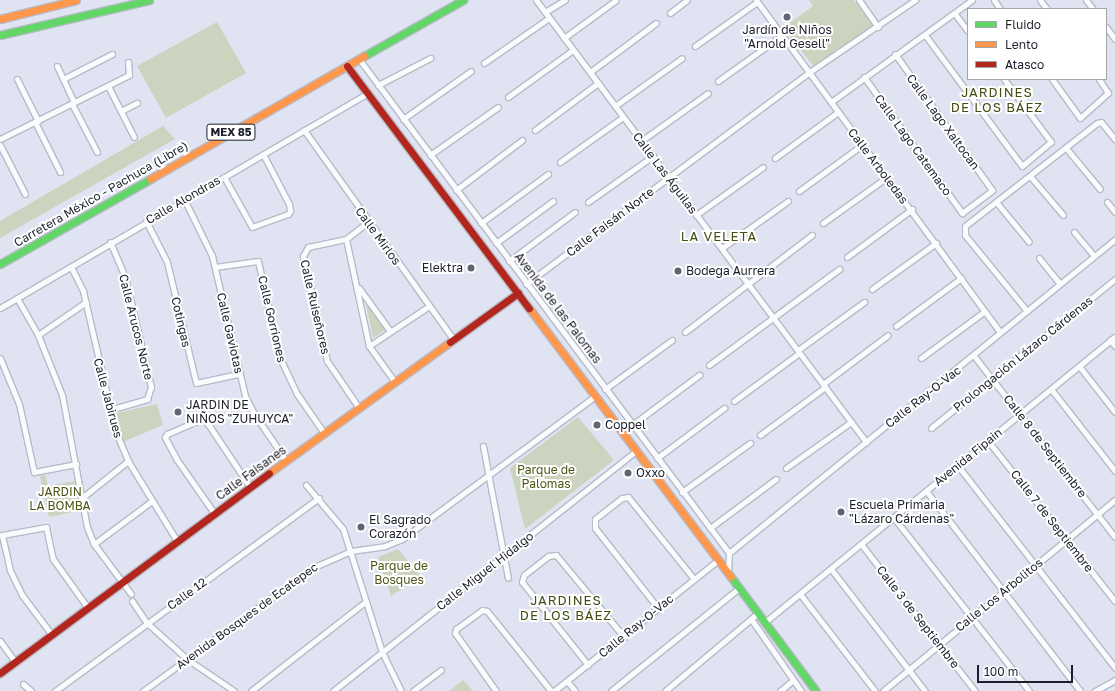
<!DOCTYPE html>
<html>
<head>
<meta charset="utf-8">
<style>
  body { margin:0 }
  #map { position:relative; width:1115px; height:691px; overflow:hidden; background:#e0e4f2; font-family:"Golos Text",sans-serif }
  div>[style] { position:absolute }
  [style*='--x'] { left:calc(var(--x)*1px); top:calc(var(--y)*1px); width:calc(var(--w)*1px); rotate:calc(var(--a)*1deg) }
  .green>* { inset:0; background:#ccd3be }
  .roads { filter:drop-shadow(1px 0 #b7bac7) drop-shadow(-1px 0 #b7bac7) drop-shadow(0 1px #b7bac7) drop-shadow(0 -1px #b7bac7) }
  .street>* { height:5px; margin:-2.5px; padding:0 2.5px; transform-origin:2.5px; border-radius:2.5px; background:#fafbfd }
  .fast>* { height:7px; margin:-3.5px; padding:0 3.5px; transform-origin:3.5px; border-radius:3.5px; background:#63d668 }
  .slow>* { height:7px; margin:-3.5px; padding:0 3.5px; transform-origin:3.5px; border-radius:3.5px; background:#ff974d }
  .jam>* { height:7px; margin:-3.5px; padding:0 3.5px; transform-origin:3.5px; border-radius:3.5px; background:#b3261e }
  .dots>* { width:11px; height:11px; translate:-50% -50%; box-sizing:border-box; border:2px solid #fff; border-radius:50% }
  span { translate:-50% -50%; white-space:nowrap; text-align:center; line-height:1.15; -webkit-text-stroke:4px #fff; paint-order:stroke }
  .shield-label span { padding:1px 3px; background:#fff; border:1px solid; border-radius:3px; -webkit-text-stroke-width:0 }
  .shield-label { font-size:11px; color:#1c1f2b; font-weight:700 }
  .poi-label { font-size:12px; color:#1c1f2b }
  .right { translate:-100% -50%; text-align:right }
  .left { translate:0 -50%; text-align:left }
  .street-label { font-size:12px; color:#1c1f2b }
  .park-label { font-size:12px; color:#4e5616 }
  .neighbourhood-label { font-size:13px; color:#454d12; letter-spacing:1px }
  .legend { position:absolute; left:967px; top:8px; width:140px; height:72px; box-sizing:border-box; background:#fff; border:1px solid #a4a5aa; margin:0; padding:5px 7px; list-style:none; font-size:12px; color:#1c1f2b }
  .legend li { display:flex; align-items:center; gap:8px; height:20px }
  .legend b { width:20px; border:1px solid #a4a5aa }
  .scale { position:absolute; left:977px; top:665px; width:96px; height:18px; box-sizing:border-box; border:2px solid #1c1f2b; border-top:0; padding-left:5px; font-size:12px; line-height:14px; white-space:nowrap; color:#1c1f2b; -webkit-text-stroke:3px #fff; paint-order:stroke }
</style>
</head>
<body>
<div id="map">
  <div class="green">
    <i style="clip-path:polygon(809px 0,854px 0,874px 26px,815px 68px,783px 28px,813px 6px)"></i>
    <i style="clip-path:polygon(217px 22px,246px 73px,166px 118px,137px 66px)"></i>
    <i style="clip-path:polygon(163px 126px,175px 139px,0 238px,0 221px)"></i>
    <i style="clip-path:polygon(366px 304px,385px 330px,373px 338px)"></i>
    <i style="clip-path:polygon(157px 404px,163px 425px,123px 442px,113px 414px)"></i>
    <i style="clip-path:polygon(578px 417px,614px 460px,525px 529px,510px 468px)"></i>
    <i style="clip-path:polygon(45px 475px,48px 486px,75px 481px,82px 510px,49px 517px,40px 476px)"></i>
    <i style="clip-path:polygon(398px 549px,421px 577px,391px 596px,378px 557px)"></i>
    <i style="clip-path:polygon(463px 680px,473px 691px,449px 691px)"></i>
  </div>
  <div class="roads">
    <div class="street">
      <i style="--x:536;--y:0;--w:552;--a:53.25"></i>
      <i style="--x:756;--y:0;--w:412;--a:53.7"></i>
      <i style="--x:859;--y:0;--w:33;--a:55"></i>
      <i style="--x:994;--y:0;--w:11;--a:56"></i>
      <i style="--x:1040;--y:0;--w:11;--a:52"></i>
      <i style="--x:1086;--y:0;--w:11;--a:52"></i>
      <i style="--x:545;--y:12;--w:23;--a:-31"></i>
      <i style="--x:670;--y:13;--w:21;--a:-37"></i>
      <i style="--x:955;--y:14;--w:21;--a:53"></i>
      <i style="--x:1106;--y:27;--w:15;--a:53"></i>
      <i style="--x:925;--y:35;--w:163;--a:53.5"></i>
      <i style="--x:1022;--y:166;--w:38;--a:-40"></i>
      <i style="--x:1051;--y:142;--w:79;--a:-126.7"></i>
      <i style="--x:564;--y:38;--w:64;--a:-36.2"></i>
      <i style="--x:695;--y:46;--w:76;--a:-35.4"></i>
      <i style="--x:359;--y:59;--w:617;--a:53.17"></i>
      <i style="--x:729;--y:553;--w:21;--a:93"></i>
      <i style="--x:484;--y:63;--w:79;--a:-34.7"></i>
      <i style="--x:57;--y:66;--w:40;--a:65"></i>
      <i style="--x:590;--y:72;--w:82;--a:-36.6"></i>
      <i style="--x:864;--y:77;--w:168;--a:54.2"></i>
      <i style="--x:962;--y:213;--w:38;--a:-37"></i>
      <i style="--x:992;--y:190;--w:167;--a:-125.5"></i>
      <i style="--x:17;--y:79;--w:47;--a:63.4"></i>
      <i style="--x:63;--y:79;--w:55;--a:-27"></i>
      <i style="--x:1052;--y:79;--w:48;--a:54.3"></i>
      <i style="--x:1080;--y:118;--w:38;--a:-42"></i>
      <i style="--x:1108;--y:93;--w:17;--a:-123"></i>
      <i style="--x:718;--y:81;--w:77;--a:-35.5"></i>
      <i style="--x:378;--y:85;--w:59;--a:-27.4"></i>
      <i style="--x:108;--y:86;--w:57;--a:63"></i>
      <i style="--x:508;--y:97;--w:80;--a:-35.9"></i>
      <i style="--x:831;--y:102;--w:174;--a:-35.9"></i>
      <i style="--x:72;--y:104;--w:54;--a:62.5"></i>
      <i style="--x:615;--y:106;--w:82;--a:-35.6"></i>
      <i style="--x:121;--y:111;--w:18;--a:-27"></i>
      <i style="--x:403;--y:119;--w:83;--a:-35.2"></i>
      <i style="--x:35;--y:122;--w:56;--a:63.4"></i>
      <i style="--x:304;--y:130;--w:258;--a:54.5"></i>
      <i style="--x:535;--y:130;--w:79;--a:-36.7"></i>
      <i style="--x:0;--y:139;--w:144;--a:-26.4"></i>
      <i style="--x:129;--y:75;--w:13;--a:-94"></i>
      <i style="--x:641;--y:141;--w:82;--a:-35.6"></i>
      <i style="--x:0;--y:145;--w:55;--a:63"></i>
      <i style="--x:1066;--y:148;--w:53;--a:50.3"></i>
      <i style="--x:430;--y:155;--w:83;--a:-35.2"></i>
      <i style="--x:775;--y:158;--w:78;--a:-36.1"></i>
      <i style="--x:560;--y:162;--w:77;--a:-35.5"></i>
      <i style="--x:1030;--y:176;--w:51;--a:49.8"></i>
      <i style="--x:224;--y:177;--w:57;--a:60.8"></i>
      <i style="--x:252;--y:227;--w:38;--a:-20"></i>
      <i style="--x:288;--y:214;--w:4;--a:-56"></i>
      <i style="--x:290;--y:211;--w:7;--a:-98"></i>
      <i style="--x:289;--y:204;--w:56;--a:-117.5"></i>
      <i style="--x:456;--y:190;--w:83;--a:-37.1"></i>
      <i style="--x:799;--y:191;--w:78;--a:-36.1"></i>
      <i style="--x:184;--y:199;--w:64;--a:63.8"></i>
      <i style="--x:212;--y:256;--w:144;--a:76.7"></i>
      <i style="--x:245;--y:396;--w:18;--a:63"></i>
      <i style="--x:253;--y:412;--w:59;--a:56"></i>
      <i style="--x:588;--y:202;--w:80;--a:-35.3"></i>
      <i style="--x:1107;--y:202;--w:13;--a:51"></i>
      <i style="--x:997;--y:203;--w:50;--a:50.6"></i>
      <i style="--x:696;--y:215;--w:82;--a:-35.6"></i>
      <i style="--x:146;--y:221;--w:46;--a:62.9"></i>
      <i style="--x:167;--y:262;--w:124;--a:76.5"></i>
      <i style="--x:196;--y:383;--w:43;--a:-12.1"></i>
      <i style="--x:481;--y:223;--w:83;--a:-36.2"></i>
      <i style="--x:823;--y:223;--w:79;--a:-35.7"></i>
      <i style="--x:1074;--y:232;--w:31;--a:50"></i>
      <i style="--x:346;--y:239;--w:109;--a:77.9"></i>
      <i style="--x:369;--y:346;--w:44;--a:54.2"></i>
      <i style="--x:496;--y:243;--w:71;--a:-36.4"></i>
      <i style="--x:722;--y:248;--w:81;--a:-35.5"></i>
      <i style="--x:847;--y:257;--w:81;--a:-36.4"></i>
      <i style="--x:1039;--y:258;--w:33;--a:51"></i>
      <i style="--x:509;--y:261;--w:82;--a:-36.6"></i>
      <i style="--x:71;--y:267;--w:27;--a:63"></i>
      <i style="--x:83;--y:291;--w:143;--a:77"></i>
      <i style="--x:115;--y:430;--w:34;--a:67"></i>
      <i style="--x:128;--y:461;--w:94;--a:58.5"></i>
      <i style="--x:215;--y:267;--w:43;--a:-7.9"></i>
      <i style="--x:258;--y:261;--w:97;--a:77.5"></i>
      <i style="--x:279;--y:356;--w:42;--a:64.7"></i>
      <i style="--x:297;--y:394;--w:47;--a:55.3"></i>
      <i style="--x:526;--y:284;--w:352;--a:-36.8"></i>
      <i style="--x:808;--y:73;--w:130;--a:-34.3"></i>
      <i style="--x:359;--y:288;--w:53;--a:54.2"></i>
      <i style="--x:872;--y:289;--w:79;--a:-35.7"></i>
      <i style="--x:17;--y:298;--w:43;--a:60.4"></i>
      <i style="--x:38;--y:335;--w:65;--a:68.2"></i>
      <i style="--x:62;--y:395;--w:134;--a:79.3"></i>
      <i style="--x:87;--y:527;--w:18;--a:68"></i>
      <i style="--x:94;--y:544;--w:62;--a:53.5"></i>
      <i style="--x:0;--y:308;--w:426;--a:-30.3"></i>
      <i style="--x:1027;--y:311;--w:98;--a:-129.2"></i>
      <i style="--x:965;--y:235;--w:9;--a:-90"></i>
      <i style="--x:965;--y:226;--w:167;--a:-38"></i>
      <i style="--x:1097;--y:123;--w:4;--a:-14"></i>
      <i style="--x:1101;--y:122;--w:22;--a:51"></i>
      <i style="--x:896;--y:326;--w:81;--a:-36.4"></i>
      <i style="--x:685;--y:332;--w:160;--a:-37.4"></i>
      <i style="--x:38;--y:335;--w:58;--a:-34.5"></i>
      <i style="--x:1110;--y:340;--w:8;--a:50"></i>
      <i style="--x:369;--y:346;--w:72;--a:-33.7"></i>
      <i style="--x:798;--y:350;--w:82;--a:-36"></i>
      <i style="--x:974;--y:356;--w:229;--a:52.1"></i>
      <i style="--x:0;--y:358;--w:50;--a:67.6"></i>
      <i style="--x:19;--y:404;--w:70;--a:77.6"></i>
      <i style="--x:34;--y:472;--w:43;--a:-10.8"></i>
      <i style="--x:921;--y:358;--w:79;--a:-36.3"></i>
      <i style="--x:709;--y:365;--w:162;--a:-36.4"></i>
      <i style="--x:1079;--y:366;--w:58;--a:52"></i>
      <i style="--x:823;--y:384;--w:81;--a:-37"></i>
      <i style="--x:605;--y:389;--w:83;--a:-36.2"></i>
      <i style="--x:1051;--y:389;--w:104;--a:52"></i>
      <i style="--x:734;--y:401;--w:81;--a:-36.4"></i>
      <i style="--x:359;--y:408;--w:57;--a:-124.2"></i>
      <i style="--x:327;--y:361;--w:108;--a:-102.9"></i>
      <i style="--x:303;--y:256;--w:10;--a:-61"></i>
      <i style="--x:308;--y:247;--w:39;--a:-12"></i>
      <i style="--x:346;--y:239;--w:28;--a:-38"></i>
      <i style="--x:109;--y:410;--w:40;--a:-16"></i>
      <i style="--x:147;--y:399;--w:13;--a:-72"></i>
      <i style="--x:151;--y:387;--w:113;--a:-103.3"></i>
      <i style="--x:125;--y:277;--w:38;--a:-113"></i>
      <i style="--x:632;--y:425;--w:84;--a:-36.7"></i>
      <i style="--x:931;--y:428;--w:237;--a:-39"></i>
      <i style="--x:760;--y:435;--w:81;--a:-36.4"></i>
      <i style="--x:988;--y:441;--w:204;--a:51.6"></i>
      <i style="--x:483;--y:446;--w:134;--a:79.3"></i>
      <i style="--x:657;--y:458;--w:84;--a:-36.7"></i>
      <i style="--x:958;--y:466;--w:256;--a:52.1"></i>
      <i style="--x:786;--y:468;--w:80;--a:-35.3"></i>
      <i style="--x:306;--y:485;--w:57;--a:49.9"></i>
      <i style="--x:343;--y:529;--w:129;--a:72.4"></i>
      <i style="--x:382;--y:652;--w:43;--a:64"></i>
      <i style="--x:682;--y:492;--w:84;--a:-35.8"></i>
      <i style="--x:927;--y:492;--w:251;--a:52.4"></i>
      <i style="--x:83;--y:497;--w:58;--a:-38.7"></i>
      <i style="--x:214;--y:513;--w:65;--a:-124.9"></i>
      <i style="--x:177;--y:460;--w:26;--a:-118"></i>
      <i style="--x:165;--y:437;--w:4;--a:-56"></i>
      <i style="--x:167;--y:434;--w:40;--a:-23.4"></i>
      <i style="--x:204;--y:418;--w:83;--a:56.3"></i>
      <i style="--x:894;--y:518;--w:219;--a:52"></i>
      <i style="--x:710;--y:528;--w:82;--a:-36.6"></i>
      <i style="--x:94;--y:544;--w:72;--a:-36.6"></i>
      <i style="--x:861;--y:544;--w:186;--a:52.2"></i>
      <i style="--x:729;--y:553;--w:498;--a:-39.1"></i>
      <i style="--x:831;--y:569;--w:154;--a:52.4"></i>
      <i style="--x:800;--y:594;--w:123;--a:52.3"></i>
      <i style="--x:132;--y:601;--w:27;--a:56"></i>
      <i style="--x:147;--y:623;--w:54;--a:42"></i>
      <i style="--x:187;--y:659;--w:57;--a:34.2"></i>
      <i style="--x:658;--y:608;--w:102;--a:-128.2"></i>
      <i style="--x:595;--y:528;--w:9;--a:-90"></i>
      <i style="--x:595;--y:519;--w:34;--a:-38"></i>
      <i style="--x:622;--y:498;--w:6;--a:-9"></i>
      <i style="--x:628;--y:497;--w:105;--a:51.2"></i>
      <i style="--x:751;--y:619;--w:88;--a:55.2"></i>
      <i style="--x:765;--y:622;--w:451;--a:-39.2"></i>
      <i style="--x:52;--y:635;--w:50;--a:-126.9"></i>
      <i style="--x:22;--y:595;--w:28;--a:-116"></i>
      <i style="--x:10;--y:570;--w:36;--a:-103"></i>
      <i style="--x:2;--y:535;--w:45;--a:-10.3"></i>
      <i style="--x:46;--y:527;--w:33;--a:78"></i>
      <i style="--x:53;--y:559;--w:60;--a:54.5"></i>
      <i style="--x:0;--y:641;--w:26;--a:54"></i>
      <i style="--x:588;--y:665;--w:106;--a:-128.5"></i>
      <i style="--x:522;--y:582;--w:7;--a:-74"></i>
      <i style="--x:524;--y:575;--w:31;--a:-38"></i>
      <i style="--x:548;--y:556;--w:8;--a:-7"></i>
      <i style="--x:556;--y:555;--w:107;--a:50.3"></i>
      <i style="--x:567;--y:681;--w:13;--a:51"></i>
      <i style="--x:23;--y:684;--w:11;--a:41"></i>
      <i style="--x:55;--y:691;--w:327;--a:-36.2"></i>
      <i style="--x:143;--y:691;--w:209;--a:-36"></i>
      <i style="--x:312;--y:568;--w:43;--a:-23.6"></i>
      <i style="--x:351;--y:551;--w:34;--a:-8"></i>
      <i style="--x:385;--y:546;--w:18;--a:-22"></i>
      <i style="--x:402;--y:539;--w:240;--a:-36.5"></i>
      <i style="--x:251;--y:691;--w:146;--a:-38"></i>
      <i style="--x:333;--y:691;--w:387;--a:-38.4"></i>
      <i style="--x:413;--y:691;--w:35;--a:-37"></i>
      <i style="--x:496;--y:691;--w:71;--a:-125.3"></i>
      <i style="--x:455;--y:633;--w:4;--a:-76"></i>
      <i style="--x:456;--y:629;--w:32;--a:-36"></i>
      <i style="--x:482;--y:610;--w:5;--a:11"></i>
      <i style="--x:487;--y:611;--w:102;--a:51.3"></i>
      <i style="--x:554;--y:691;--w:210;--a:-38.6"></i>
      <i style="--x:611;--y:691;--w:164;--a:-38.8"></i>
      <i style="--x:665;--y:691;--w:121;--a:-40"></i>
      <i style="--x:780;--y:691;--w:17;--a:-40"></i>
      <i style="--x:883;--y:691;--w:301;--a:-39.5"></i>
      <i style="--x:1095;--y:691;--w:23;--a:-29"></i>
    </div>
    <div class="fast">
      <i style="--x:0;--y:35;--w:153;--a:-13.2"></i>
      <i style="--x:364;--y:56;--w:114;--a:-29.5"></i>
      <i style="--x:0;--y:264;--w:172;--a:-29.5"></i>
      <i style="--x:731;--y:577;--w:142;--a:53.3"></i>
    </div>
    <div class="slow">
      <i style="--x:0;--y:19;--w:78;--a:-14"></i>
      <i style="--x:150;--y:179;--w:247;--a:-29.9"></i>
      <i style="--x:529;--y:308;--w:336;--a:53.1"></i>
      <i style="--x:269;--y:473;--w:223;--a:-35.9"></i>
    </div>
    <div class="jam">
      <i style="--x:347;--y:66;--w:303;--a:53.1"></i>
      <i style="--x:450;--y:342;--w:84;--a:-35.8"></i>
      <i style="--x:0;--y:673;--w:335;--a:-36.6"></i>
    </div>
  </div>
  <div class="dots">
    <i style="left:787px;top:17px;background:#616471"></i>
    <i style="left:471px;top:268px;background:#616471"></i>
    <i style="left:678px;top:271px;background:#616471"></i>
    <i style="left:178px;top:412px;background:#616471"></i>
    <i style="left:597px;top:425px;background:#616471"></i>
    <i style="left:628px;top:473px;background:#616471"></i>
    <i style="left:841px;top:512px;background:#616471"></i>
    <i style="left:361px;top:527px;background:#616471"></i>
  </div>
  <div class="shield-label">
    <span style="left:231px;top:132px">MEX 85</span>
  </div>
  <div class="poi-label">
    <span style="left:787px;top:37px">Jardín de Niños<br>"Arnold Gesell"</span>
    <span class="right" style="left:463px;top:268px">Elektra</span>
    <span class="left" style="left:686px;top:271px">Bodega Aurrera</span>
    <span class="left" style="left:186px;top:412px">JARDIN DE<br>NIÑOS "ZUHUYCA"</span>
    <span class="left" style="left:605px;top:425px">Coppel</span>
    <span class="left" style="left:636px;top:473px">Oxxo</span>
    <span class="left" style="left:849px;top:512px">Escuela Primaria<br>"Lázaro Cárdenas"</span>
    <span class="left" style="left:369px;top:527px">El Sagrado<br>Corazón</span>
  </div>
  <div class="street-label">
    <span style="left:943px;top:122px;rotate:54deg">Calle Lago Xaltocan</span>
    <span style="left:913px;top:145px;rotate:54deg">Calle Lago Catemaco</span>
    <span style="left:878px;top:166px;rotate:53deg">Calle Arboledas</span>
    <span style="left:665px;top:173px;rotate:53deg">Calle Las Águilas</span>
    <span style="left:101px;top:194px;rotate:-30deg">Carretera México - Pachuca (Libre)</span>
    <span style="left:183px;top:200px;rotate:-30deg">Calle Alondras</span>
    <span style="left:610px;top:222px;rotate:-37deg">Calle Faisán Norte</span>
    <span style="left:378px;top:236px;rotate:54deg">Calle Mirlos</span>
    <span style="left:315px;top:307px;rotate:77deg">Calle Ruiseñores</span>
    <span style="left:558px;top:308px;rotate:53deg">Avenida de las Palomas</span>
    <span style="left:272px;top:319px;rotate:77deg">Calle Gorriones</span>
    <span style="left:181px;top:322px;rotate:77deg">Cotingas</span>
    <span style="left:136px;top:327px;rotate:76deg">Calle Arucos Norte</span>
    <span style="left:230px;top:333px;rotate:77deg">Calle Gaviotas</span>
    <span style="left:1023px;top:354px;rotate:-39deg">Prolongación Lázaro Cárdenas</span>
    <span style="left:923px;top:397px;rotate:-38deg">Calle Ray-O-Vac</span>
    <span style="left:108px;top:398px;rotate:75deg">Calle Jabirues</span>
    <span style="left:1045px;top:446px;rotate:52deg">Calle 8 de Septiembre</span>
    <span style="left:968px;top:457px;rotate:-39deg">Avenida Fipain</span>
    <span style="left:251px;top:473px;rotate:-36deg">Calle Faisanes</span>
    <span style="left:1052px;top:521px;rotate:52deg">Calle 7 de Septiembre</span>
    <span style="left:485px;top:571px;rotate:-38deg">Calle Miguel Hidalgo</span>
    <span style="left:187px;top:594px;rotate:-36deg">Calle 12</span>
    <span style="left:999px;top:595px;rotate:-39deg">Calle Los Arbolitos</span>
    <span style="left:247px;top:616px;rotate:-36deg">Avenida Bosques de Ecatepec</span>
    <span style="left:918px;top:617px;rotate:52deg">Calle 3 de Septiembre</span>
    <span style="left:636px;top:626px;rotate:-39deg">Calle Ray-O-Vac</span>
  </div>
  <div class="park-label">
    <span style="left:546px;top:477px">Parque de<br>Palomas</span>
    <span style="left:60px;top:499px">JARDIN<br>LA BOMBA</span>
    <span style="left:399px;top:573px">Parque de<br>Bosques</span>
  </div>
  <div class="neighbourhood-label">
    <span style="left:997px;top:100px">JARDINES<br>DE LOS BÁEZ</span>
    <span style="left:719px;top:236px">LA VELETA</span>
    <span style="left:566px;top:608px">JARDINES<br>DE LOS BÁEZ</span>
  </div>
  <ul class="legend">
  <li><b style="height:5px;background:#63d668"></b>Fluido</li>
  <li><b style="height:5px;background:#ff974d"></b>Lento</li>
  <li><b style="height:5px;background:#b3261e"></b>Atasco</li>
  </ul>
  <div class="scale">100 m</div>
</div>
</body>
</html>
